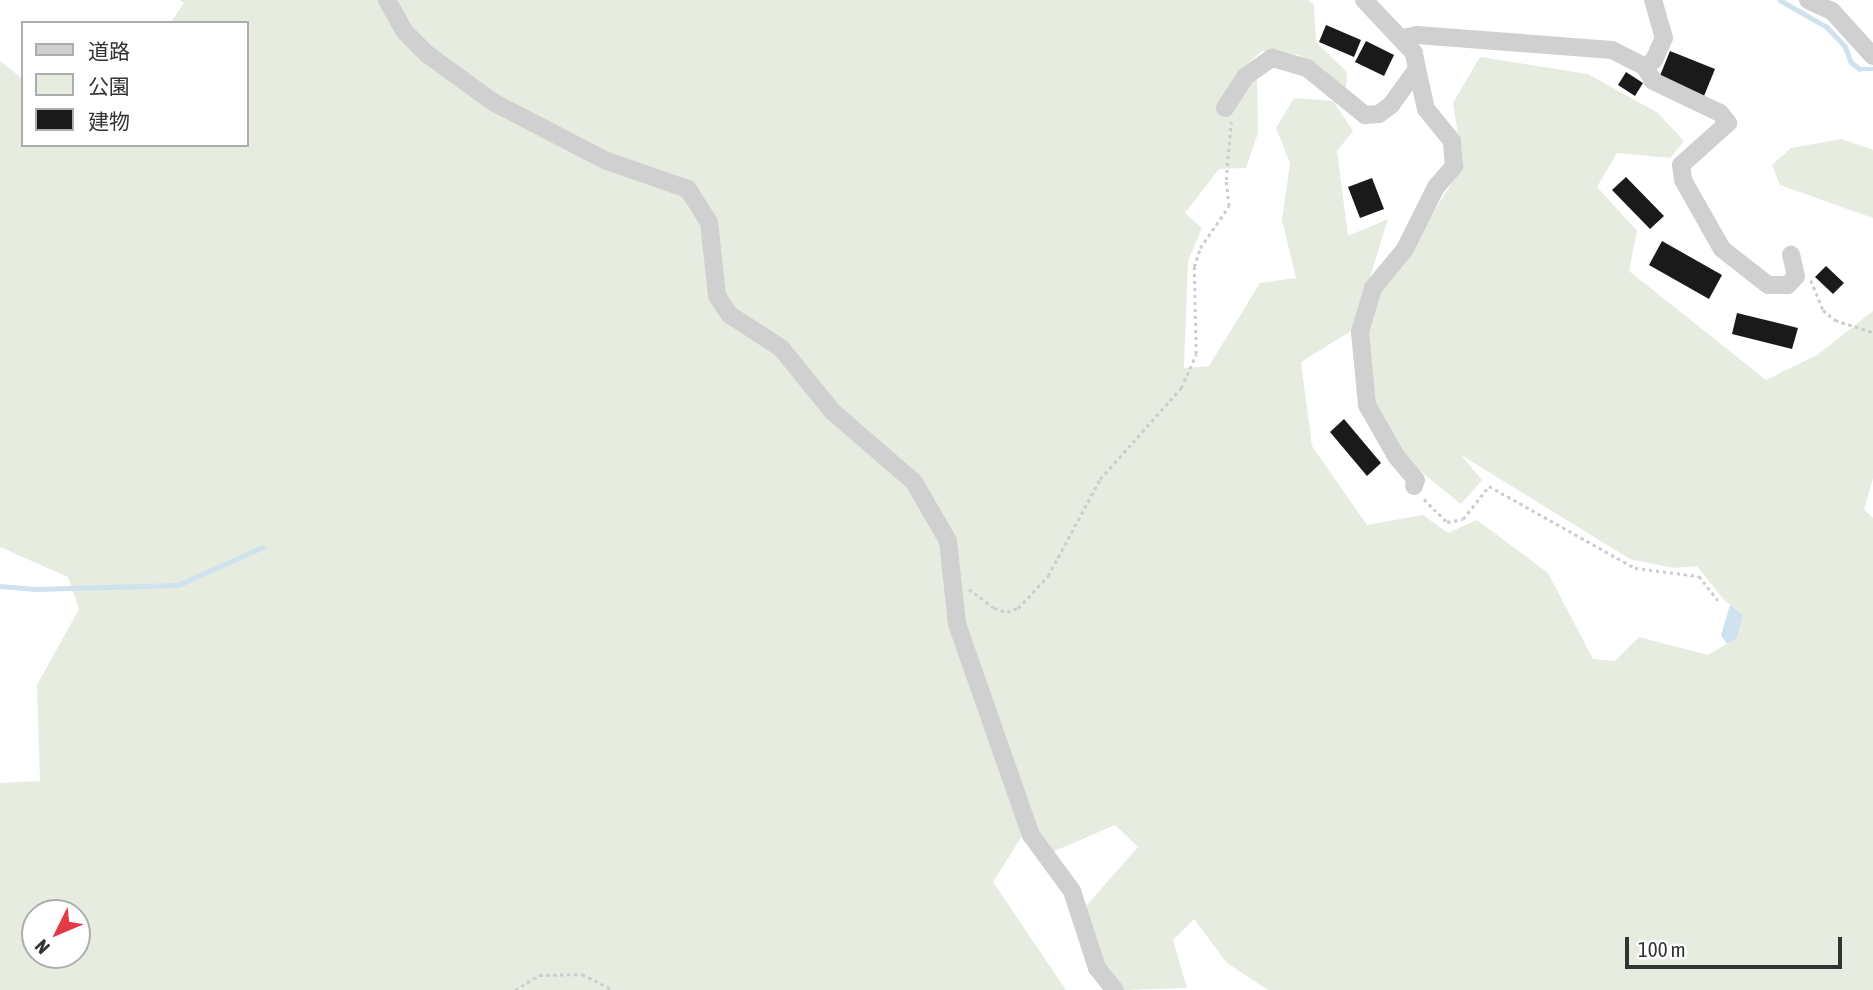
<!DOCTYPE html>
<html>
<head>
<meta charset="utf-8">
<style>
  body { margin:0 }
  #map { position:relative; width:1873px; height:990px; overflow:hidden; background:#fff; font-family:"Asap Condensed","Noto Sans JP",sans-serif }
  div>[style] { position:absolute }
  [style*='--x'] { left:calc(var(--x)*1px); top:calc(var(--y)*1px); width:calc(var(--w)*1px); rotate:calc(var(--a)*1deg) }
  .green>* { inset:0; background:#e6ecdf }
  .water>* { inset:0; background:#cfe2ee }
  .stream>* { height:4.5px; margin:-2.25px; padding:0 2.25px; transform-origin:2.25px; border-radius:2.25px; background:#cfe2ee }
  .building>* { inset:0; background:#1a1a1a }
  .path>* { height:2.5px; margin-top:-1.25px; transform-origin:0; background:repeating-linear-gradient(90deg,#cdcdcd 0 3.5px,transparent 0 7px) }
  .minor>* { height:18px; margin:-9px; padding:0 9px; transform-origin:9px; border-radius:9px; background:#d0d0d0 }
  span { translate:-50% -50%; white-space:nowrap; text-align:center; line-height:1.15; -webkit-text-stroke:7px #fff; paint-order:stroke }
  .legend { position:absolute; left:21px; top:21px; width:228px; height:126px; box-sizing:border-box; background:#fff; border:2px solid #adadad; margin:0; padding:9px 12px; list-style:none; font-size:21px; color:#333 }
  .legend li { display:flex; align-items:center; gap:14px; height:35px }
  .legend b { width:35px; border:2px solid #adadad }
  .north { position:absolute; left:21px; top:899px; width:70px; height:70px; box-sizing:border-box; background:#fff; border:2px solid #adadad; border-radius:50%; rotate:227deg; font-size:19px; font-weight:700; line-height:28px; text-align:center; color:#333 }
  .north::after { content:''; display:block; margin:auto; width:24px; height:32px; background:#e63946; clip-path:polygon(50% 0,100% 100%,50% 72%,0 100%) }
  .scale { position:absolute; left:1625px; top:937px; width:217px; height:32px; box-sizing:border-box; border:4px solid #333; border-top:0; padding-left:9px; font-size:21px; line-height:24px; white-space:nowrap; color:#333; -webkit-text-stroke:5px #fff; paint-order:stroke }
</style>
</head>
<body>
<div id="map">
  <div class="green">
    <i style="clip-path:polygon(evenodd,180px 0,1308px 0,1314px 5px,1316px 42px,1347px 72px,1346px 88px,1299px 55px,1262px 51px,1244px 67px,1257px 79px,1258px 133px,1246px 168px,1219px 169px,1185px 213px,1202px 228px,1188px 261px,1184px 368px,1209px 366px,1260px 283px,1296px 278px,1282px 220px,1290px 163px,1276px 128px,1294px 98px,1333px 101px,1353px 131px,1337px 151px,1348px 236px,1388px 219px,1354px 329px,1301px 362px,1312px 446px,1367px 525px,1423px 515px,1448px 533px,1477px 520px,1548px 573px,1593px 659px,1615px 661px,1639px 637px,1708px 655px,1737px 638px,1743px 615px,1724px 600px,1697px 566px,1673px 568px,1630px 559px,1461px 455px,1482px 480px,1461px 504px,1398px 453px,1374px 401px,1366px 332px,1376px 293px,1400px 266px,1463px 165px,1453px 103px,1480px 57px,1588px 74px,1658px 113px,1684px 141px,1670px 158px,1617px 153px,1597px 187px,1637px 231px,1629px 271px,1766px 380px,1817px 355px,1873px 311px,1873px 478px,1864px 509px,1873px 518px,1873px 990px,1268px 990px,1227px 963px,1194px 919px,1173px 940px,1187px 988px,1123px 990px,1102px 967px,1086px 906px,1138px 847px,1115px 825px,1050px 853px,1022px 836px,993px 882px,1066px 990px,0 990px,0 783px,40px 781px,37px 685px,79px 609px,68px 577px,0 547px,0 61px,23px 79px,23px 145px,247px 145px,247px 23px,170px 23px,184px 3px,180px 0,35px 913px,77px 913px,77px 955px,35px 955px,35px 913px)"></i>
    <i style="clip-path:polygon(1841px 139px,1873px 150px,1873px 218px,1780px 185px,1772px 165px,1791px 148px)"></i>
  </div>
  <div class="water">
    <i style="clip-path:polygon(1730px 605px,1743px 615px,1737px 638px,1727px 644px,1721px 635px)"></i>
  </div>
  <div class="stream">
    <i style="--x:1780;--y:0;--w:54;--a:29.9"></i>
    <i style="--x:1827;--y:27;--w:26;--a:47"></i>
    <i style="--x:1845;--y:46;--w:17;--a:69"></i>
    <i style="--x:1851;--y:62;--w:11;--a:38"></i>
    <i style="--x:1860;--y:69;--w:13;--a:0"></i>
    <i style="--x:0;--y:586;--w:35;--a:5"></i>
    <i style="--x:35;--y:589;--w:143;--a:-1.6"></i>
    <i style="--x:178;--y:585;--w:93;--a:-24.1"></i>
  </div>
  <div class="building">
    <i style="clip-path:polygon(1326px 25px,1361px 40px,1354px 57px,1319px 42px)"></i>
    <i style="clip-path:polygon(1366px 41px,1394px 55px,1384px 76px,1355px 62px)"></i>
    <i style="clip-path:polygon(1670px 51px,1715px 69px,1704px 96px,1659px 78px)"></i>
    <i style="clip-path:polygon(1626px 72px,1643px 83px,1635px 96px,1618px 85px)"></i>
    <i style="clip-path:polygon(1626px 177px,1664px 216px,1650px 229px,1612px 190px)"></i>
    <i style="clip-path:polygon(1372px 178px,1384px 209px,1360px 218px,1348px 187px)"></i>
    <i style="clip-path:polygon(1662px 241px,1722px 275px,1709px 299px,1649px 265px)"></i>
    <i style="clip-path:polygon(1826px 266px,1844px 283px,1833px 294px,1815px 277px)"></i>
    <i style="clip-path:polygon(1737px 313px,1798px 328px,1792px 349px,1732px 334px)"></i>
    <i style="clip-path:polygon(1344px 419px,1381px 463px,1367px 476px,1330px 432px)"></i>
  </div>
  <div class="path">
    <i style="--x:1811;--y:280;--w:32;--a:68"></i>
    <i style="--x:1823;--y:310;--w:16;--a:40"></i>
    <i style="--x:1835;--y:320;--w:40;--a:18"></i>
    <i style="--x:1424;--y:499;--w:33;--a:45"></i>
    <i style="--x:1447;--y:522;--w:16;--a:-11"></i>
    <i style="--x:1463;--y:519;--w:42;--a:-51.8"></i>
    <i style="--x:1489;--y:486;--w:167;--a:29.3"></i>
    <i style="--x:1635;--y:568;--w:64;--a:7.1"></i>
    <i style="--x:1699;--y:576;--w:31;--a:52"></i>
    <i style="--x:969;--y:589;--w:31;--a:37"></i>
    <i style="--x:994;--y:608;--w:14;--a:17"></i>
    <i style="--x:1007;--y:612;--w:12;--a:-20"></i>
    <i style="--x:1018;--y:608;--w:44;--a:-46.8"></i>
    <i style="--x:1048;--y:576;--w:110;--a:-61.8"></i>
    <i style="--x:1100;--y:479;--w:122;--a:-48.3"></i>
    <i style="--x:1181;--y:388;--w:37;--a:-66"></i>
    <i style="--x:1196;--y:354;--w:87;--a:-91.3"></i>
    <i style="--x:1194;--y:267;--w:20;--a:-72"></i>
    <i style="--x:1200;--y:248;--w:51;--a:-55.4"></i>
    <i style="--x:1229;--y:206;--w:26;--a:-97"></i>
    <i style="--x:1226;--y:180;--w:58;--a:-85.1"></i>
    <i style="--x:515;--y:990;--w:28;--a:-32"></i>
    <i style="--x:539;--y:975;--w:43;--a:-1.3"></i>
    <i style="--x:582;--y:974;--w:35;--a:27"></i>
  </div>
  <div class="minor">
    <i style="--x:387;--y:0;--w:35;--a:61"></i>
    <i style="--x:404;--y:31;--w:33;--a:45"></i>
    <i style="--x:427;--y:54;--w:82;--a:36"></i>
    <i style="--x:493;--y:102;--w:128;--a:27.4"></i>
    <i style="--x:607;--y:161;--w:86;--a:19.1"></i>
    <i style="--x:688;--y:189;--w:39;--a:58"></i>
    <i style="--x:709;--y:222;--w:74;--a:83.8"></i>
    <i style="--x:717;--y:296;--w:23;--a:56"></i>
    <i style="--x:730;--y:315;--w:61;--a:32.9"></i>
    <i style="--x:781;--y:348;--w:81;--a:51"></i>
    <i style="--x:832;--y:411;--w:108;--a:40.9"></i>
    <i style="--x:914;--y:482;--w:68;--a:60"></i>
    <i style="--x:948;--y:541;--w:83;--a:83.8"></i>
    <i style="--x:957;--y:624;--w:224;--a:70.7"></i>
    <i style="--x:1031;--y:835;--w:69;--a:53.8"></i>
    <i style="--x:1072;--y:891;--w:81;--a:72"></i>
    <i style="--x:1097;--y:968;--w:28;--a:51"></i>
    <i style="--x:1808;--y:0;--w:26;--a:25"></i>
    <i style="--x:1832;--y:11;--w:61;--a:47.7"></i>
    <i style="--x:1404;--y:38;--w:13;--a:-13"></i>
    <i style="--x:1417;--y:35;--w:196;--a:4.4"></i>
    <i style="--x:1612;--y:50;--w:37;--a:27"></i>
    <i style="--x:1645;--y:67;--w:16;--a:60"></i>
    <i style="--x:1653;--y:81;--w:74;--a:25.5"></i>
    <i style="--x:1720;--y:113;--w:13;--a:51"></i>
    <i style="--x:1728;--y:123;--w:63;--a:138.2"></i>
    <i style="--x:1681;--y:165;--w:15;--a:82"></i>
    <i style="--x:1683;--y:180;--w:79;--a:60.5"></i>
    <i style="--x:1722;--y:249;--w:58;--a:38"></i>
    <i style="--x:1768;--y:285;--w:20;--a:0"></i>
    <i style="--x:1788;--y:285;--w:12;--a:-48"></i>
    <i style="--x:1796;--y:276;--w:22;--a:-103"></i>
    <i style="--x:1645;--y:67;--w:11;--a:-38"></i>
    <i style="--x:1654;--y:60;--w:24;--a:-66"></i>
    <i style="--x:1664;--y:38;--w:40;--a:-106"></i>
    <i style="--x:1225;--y:108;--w:38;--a:-57"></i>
    <i style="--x:1246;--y:76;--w:32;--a:-35"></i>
    <i style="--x:1272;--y:58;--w:36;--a:16"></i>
    <i style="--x:1307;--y:68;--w:75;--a:39"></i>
    <i style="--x:1365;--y:115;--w:14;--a:-4"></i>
    <i style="--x:1379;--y:114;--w:15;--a:-37"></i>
    <i style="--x:1391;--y:105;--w:44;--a:-54.2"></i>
    <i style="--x:1417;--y:69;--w:16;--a:-101"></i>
    <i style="--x:1414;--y:53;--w:73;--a:-133.3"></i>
    <i style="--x:1414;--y:486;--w:6;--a:-72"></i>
    <i style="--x:1416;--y:480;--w:31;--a:-130"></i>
    <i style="--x:1396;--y:456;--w:59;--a:-119.6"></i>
    <i style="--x:1367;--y:405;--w:73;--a:-95.5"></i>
    <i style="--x:1360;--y:332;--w:46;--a:-73.5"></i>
    <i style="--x:1373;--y:288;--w:50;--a:-50.6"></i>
    <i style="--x:1405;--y:249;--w:69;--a:-63.4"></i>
    <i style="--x:1436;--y:187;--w:28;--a:-49"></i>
    <i style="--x:1454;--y:166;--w:25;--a:-95"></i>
    <i style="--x:1452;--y:141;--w:41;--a:-129.1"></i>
    <i style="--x:1426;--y:109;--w:41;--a:-102.7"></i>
  </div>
  <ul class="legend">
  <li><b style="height:9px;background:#d0d0d0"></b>道路</li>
  <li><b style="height:19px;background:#e6ecdf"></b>公園</li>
  <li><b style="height:19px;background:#1a1a1a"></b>建物</li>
  </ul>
  <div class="north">N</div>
  <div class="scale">100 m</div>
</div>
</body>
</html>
